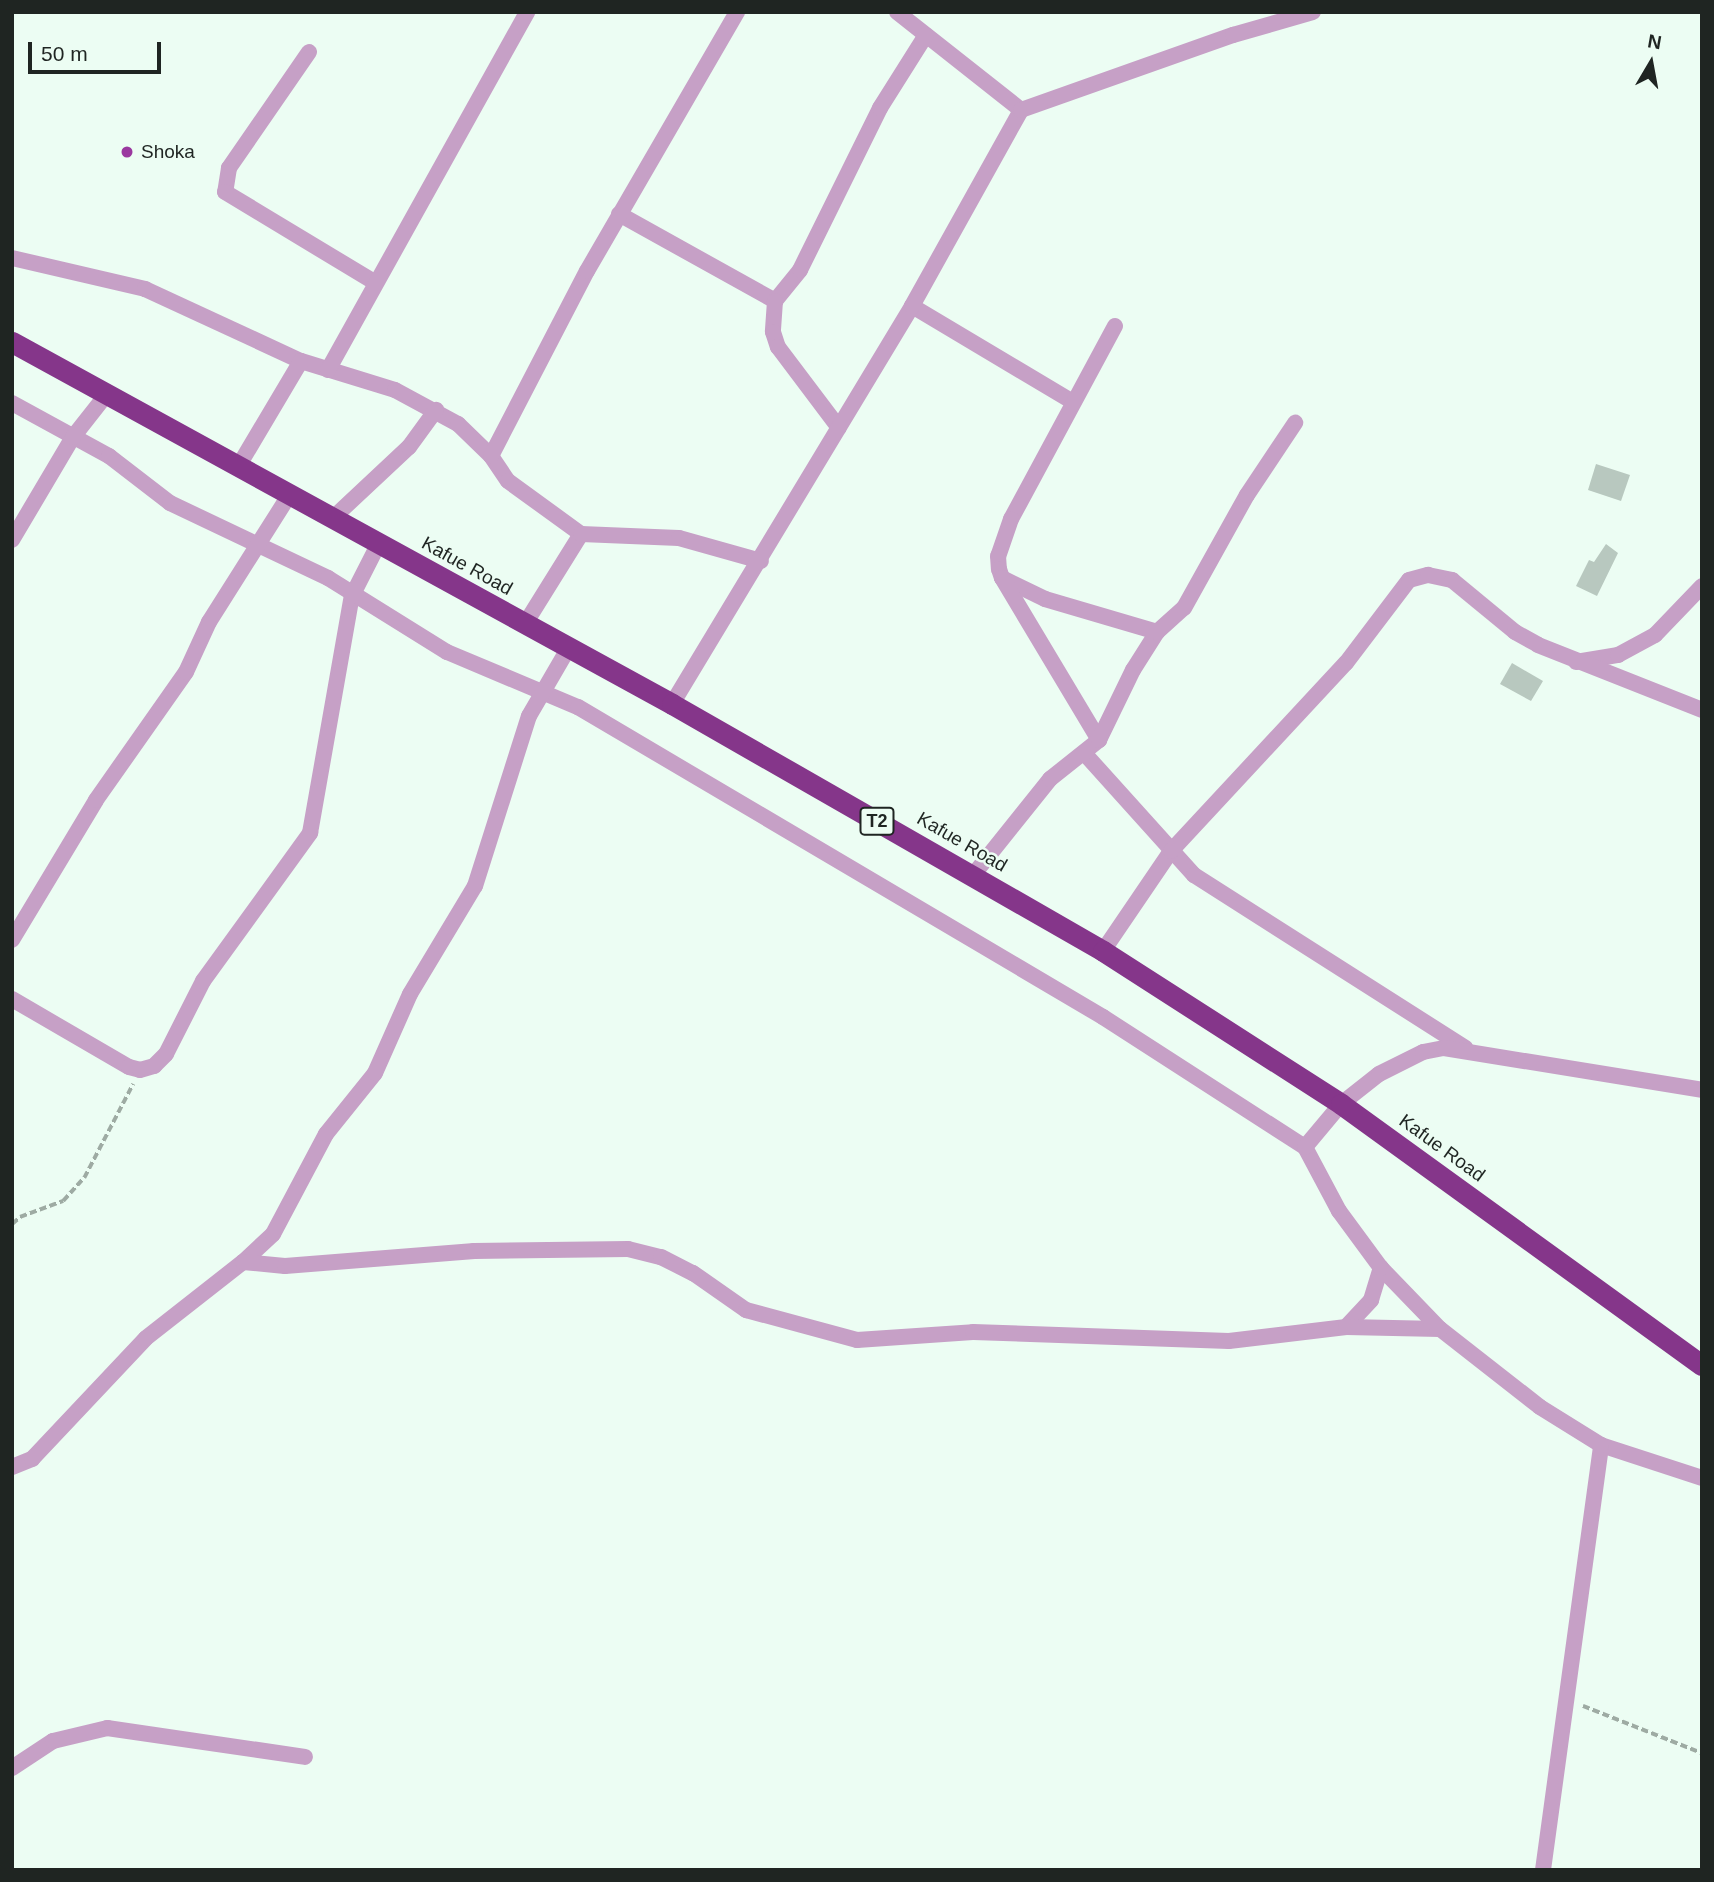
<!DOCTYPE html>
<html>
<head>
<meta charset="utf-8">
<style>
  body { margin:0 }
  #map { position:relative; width:1714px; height:1882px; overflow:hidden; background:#ecfdf3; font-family:Helvetica,sans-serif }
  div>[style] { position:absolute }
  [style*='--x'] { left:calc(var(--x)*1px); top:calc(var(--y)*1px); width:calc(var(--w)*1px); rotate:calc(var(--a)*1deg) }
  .building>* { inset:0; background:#b8c8bf }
  .path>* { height:3.5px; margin-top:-1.75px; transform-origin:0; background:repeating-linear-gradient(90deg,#9eaba3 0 7px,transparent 0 10.5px) }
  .street>* { height:16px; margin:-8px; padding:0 8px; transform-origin:8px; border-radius:8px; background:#c6a0c6 }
  .highway>* { height:21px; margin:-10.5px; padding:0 10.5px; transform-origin:10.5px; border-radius:10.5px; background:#85368a }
  .dots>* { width:19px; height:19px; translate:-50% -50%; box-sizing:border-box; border:4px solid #ecfdf3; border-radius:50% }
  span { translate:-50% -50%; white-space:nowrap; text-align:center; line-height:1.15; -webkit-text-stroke:5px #ecfdf3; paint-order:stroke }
  .shield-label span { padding:2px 5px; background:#ecfdf3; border:2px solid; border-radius:5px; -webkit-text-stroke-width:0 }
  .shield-label { font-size:18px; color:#1f2522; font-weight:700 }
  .poi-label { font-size:19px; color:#1f2522 }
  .left { translate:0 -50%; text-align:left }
  .street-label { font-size:19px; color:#1f2522 }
  .frame { position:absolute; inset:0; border:14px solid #1f2522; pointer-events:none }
  .north { position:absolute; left:1616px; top:28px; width:70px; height:70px; -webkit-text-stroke:5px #ecfdf3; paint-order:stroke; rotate:10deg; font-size:19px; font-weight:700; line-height:28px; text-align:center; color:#1f2522 }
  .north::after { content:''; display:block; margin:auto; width:24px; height:32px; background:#1f2522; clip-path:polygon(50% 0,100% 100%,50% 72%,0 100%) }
  .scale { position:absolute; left:28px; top:42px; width:133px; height:32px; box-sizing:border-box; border:4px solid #1f2522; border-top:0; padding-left:9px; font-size:21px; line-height:24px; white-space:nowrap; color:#1f2522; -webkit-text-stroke:5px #ecfdf3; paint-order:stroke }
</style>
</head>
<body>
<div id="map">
  <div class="building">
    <i style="clip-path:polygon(1596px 464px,1630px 475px,1621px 501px,1588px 490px)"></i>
    <i style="clip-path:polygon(1606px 544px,1618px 553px,1597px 596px,1576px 586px,1589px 560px,1594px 562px)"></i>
    <i style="clip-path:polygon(1512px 663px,1543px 681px,1531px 701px,1500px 684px)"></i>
  </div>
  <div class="path">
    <i style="--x:12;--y:1224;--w:11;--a:-41"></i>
    <i style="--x:20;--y:1217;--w:46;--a:-20.4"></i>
    <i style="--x:63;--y:1201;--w:31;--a:-48"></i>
    <i style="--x:84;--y:1178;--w:106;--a:-62.5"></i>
    <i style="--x:1583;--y:1706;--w:128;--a:21.6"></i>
  </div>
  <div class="street">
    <i style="--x:897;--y:12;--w:158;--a:38.3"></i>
    <i style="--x:309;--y:52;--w:141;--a:124.6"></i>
    <i style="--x:229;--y:168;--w:24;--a:99"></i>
    <i style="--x:225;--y:192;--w:176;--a:31.1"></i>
    <i style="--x:619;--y:214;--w:179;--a:29.1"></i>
    <i style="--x:775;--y:301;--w:40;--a:-51"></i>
    <i style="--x:800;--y:270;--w:181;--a:-63.7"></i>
    <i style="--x:880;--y:108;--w:86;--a:-57.8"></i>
    <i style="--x:12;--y:258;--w:137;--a:13.1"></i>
    <i style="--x:145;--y:289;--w:172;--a:24.8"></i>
    <i style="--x:301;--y:361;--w:98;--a:17.1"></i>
    <i style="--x:395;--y:390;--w:72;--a:28.4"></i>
    <i style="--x:458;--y:424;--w:46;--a:44.1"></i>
    <i style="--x:491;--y:456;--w:30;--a:56"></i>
    <i style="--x:508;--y:481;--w:90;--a:36"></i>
    <i style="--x:581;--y:534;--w:106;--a:121.9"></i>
    <i style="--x:775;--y:301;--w:31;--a:94"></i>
    <i style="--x:773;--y:332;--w:16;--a:72"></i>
    <i style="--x:778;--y:347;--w:101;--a:53"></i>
    <i style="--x:912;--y:306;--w:187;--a:30.8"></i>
    <i style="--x:1115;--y:326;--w:219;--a:118.3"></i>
    <i style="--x:1011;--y:519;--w:39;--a:109"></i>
    <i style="--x:998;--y:556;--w:13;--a:86"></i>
    <i style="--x:999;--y:569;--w:9;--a:72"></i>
    <i style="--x:1002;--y:578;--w:48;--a:26"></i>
    <i style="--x:1045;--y:599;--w:117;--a:16.4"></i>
    <i style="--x:328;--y:370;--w:410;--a:-60.9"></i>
    <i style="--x:12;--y:403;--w:111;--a:28.7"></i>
    <i style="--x:109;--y:456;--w:77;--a:37.6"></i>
    <i style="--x:170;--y:503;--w:175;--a:25.4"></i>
    <i style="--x:328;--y:578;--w:140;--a:31.9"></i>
    <i style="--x:447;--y:652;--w:142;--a:22.8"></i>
    <i style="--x:578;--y:707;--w:610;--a:30.56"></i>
    <i style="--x:1103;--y:1017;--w:240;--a:32.8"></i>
    <i style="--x:491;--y:456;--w:208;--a:-62.6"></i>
    <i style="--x:587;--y:271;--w:299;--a:-59.9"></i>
    <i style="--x:238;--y:467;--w:123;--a:-59.3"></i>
    <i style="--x:333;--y:518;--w:104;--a:-43.1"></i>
    <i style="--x:409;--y:447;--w:46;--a:-53.9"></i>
    <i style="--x:581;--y:534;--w:98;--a:2.3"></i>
    <i style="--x:679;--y:538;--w:85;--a:15.7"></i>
    <i style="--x:12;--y:540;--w:120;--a:-59.4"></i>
    <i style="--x:73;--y:437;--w:53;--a:-51.8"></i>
    <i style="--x:1002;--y:578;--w:189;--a:59.1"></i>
    <i style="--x:1576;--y:662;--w:43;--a:-9.5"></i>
    <i style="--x:1618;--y:655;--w:42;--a:-28.4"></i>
    <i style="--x:1655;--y:635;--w:68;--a:-46.2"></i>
    <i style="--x:672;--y:704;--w:465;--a:-58.9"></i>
    <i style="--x:912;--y:306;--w:224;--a:-60.9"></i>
    <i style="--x:1021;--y:110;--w:225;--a:-19.5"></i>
    <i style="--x:1233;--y:35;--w:83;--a:-16"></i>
    <i style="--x:1085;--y:754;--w:163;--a:48"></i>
    <i style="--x:1194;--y:875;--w:322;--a:32.5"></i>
    <i style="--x:974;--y:874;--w:122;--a:-51.3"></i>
    <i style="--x:1050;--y:779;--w:63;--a:-38.5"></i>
    <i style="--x:1099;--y:740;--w:78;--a:-64.1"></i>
    <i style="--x:1133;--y:670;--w:45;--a:-57.7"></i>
    <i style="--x:1157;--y:632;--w:36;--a:-42"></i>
    <i style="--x:1184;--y:608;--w:129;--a:-60.9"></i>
    <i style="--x:1247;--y:495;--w:87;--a:-56.3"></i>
    <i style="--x:12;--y:940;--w:163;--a:-59"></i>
    <i style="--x:96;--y:800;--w:156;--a:-54.9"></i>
    <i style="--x:186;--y:672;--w:55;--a:-65.3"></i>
    <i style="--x:209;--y:622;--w:151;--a:-57.7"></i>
    <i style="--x:1103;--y:951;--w:121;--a:-55.8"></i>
    <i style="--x:1171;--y:851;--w:257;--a:-47.1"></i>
    <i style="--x:1346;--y:663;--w:104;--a:-52.8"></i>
    <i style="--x:1409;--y:580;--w:20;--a:-15"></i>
    <i style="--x:1428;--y:575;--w:25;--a:12"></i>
    <i style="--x:1452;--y:580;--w:82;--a:39.5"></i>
    <i style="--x:1515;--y:632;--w:26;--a:29"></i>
    <i style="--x:1538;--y:645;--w:176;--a:21.6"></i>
    <i style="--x:12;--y:999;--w:135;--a:30.2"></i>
    <i style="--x:129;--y:1067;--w:11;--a:15"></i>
    <i style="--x:140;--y:1070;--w:15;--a:-16"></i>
    <i style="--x:154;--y:1066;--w:17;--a:-45"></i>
    <i style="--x:166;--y:1054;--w:82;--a:-63.1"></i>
    <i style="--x:203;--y:981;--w:183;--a:-54.1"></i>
    <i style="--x:310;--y:833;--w:241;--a:-80"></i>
    <i style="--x:352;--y:596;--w:59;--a:-63"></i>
    <i style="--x:243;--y:1262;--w:41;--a:-43"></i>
    <i style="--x:273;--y:1234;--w:113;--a:-62.1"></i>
    <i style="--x:326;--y:1134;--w:78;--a:-51.2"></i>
    <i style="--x:375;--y:1073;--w:86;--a:-66.1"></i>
    <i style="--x:410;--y:994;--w:126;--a:-59"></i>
    <i style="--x:475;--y:886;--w:178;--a:-72.4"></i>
    <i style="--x:529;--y:716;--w:78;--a:-59.8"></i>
    <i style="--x:1346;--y:1327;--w:37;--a:-47"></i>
    <i style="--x:1371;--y:1300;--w:34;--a:-73"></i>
    <i style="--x:1601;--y:1445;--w:106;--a:18.1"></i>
    <i style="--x:12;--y:1467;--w:22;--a:-22"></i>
    <i style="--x:32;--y:1459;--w:166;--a:-46.7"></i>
    <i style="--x:146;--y:1338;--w:123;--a:-38.1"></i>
    <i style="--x:243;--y:1262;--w:42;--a:5.4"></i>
    <i style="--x:285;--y:1266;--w:190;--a:-4.5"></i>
    <i style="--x:474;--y:1251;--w:154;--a:-0.7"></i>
    <i style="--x:628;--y:1249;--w:34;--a:14"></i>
    <i style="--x:661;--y:1257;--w:36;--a:27"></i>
    <i style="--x:693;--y:1273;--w:65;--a:34.9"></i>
    <i style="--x:746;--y:1310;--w:115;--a:15.1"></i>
    <i style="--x:857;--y:1340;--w:116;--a:-3.9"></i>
    <i style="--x:973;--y:1332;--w:256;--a:2"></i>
    <i style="--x:1229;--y:1341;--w:118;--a:-6.8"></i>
    <i style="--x:1346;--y:1327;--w:94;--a:1.2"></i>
    <i style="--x:12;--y:1768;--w:49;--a:-33.4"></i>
    <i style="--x:53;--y:1741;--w:56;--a:-13.5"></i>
    <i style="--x:107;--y:1728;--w:200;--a:8.3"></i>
    <i style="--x:1543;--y:1870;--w:429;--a:-82.2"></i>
    <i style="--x:1601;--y:1445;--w:72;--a:-148.1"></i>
    <i style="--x:1540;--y:1407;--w:127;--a:-142"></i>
    <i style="--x:1440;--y:1329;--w:85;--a:-134"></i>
    <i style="--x:1381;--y:1268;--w:71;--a:-126.4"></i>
    <i style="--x:1339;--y:1211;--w:72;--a:-118"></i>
    <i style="--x:1305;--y:1147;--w:56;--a:-50.1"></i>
    <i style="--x:1341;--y:1104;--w:48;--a:-38.3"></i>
    <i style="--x:1379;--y:1074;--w:49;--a:-26.6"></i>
    <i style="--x:1423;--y:1052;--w:21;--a:-11"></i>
    <i style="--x:1444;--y:1048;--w:261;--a:9.2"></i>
  </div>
  <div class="highway">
    <i style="--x:12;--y:342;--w:753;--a:28.74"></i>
    <i style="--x:672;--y:704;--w:497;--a:29.8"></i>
    <i style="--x:1103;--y:951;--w:283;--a:32.7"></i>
    <i style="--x:1341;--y:1104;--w:445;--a:35.9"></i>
  </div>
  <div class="dots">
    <i style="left:127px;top:152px;background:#9a389f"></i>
  </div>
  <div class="shield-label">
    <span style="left:877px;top:821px">T2</span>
  </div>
  <div class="poi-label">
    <span class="left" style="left:141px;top:152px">Shoka</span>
  </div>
  <div class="street-label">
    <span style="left:467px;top:566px;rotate:29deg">Kafue Road</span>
    <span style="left:962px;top:842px;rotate:30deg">Kafue Road</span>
    <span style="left:1442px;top:1148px;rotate:36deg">Kafue Road</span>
  </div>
  <div class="frame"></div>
  <div class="north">N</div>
  <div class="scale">50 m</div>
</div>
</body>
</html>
